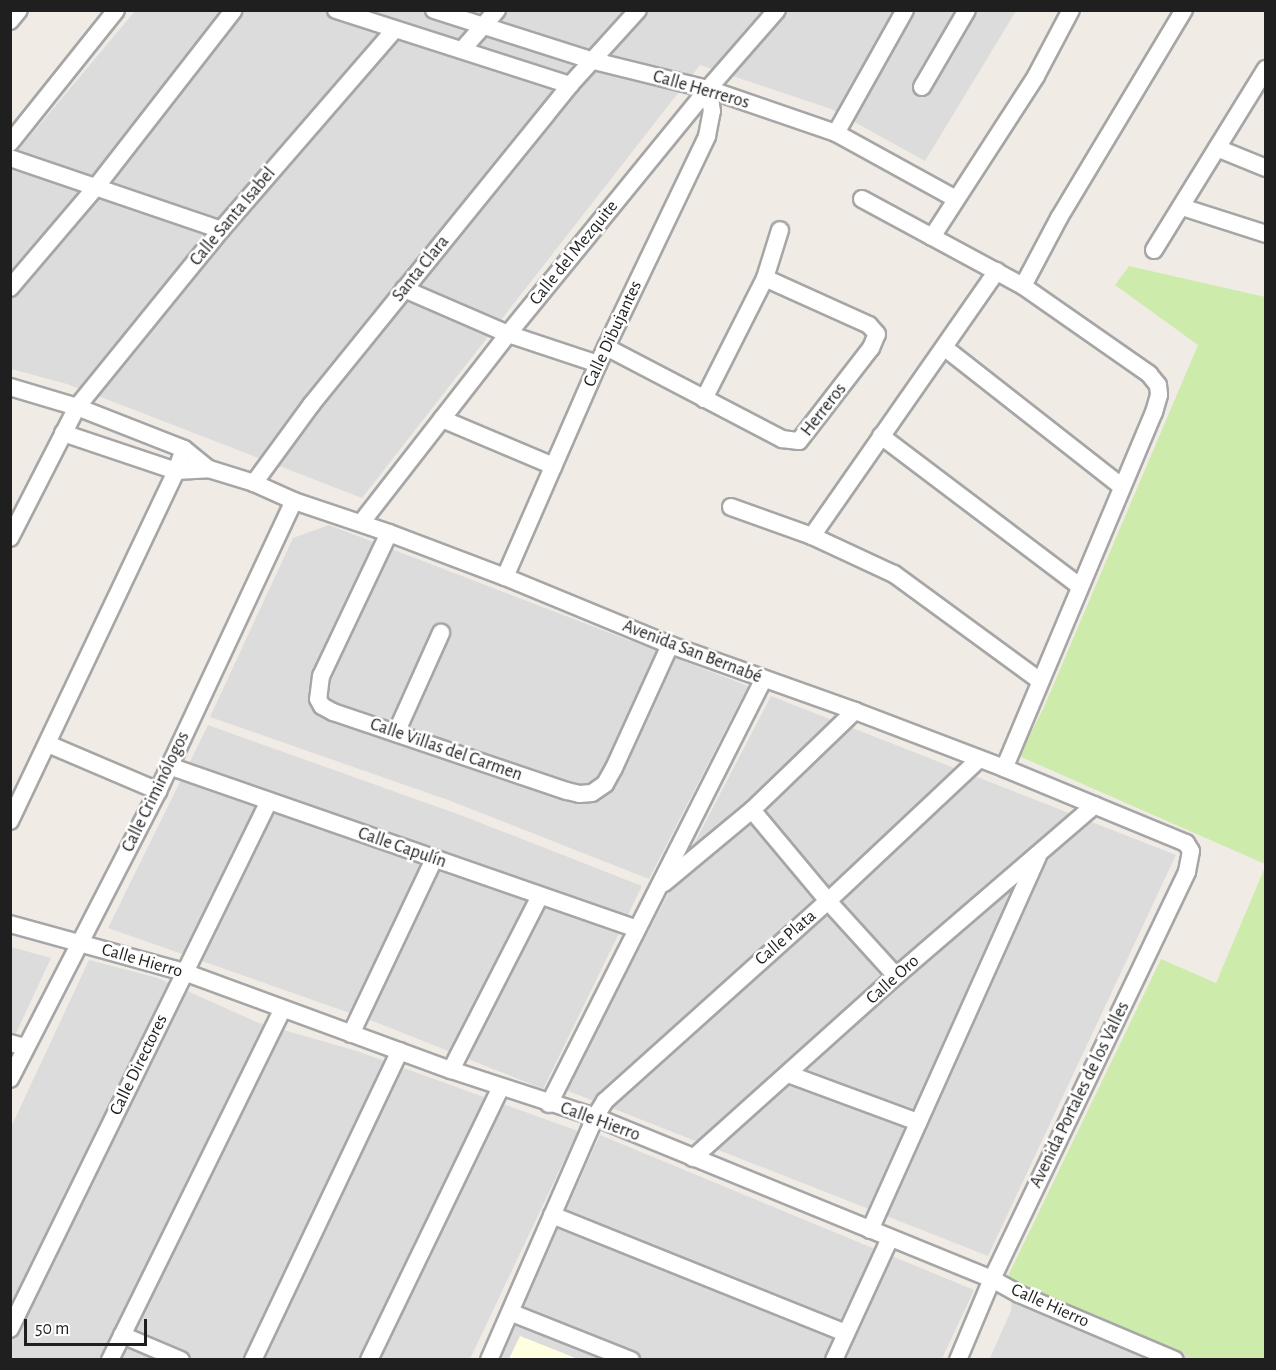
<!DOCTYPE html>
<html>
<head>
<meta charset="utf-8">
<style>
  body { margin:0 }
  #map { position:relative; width:1276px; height:1370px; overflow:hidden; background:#f0ece5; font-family:"Alegreya Sans",sans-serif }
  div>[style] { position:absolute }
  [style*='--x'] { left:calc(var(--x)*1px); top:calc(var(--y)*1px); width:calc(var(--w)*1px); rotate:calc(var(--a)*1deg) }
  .residential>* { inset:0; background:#dddcdc }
  .education>* { inset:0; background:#fffedf }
  .grass>* { inset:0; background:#cdebab }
  .roads { filter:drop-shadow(2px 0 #a6a6a6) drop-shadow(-2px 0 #a6a6a6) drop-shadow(0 2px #a6a6a6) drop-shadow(0 -2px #a6a6a6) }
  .street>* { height:16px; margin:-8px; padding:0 8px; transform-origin:8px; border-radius:8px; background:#fff }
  span { translate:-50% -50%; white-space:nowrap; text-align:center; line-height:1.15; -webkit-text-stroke:5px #fff; paint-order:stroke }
  .street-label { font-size:18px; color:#1f1f1f }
  .frame { position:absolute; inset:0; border:12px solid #1f1f1f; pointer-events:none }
  .scale { position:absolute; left:24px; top:1319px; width:123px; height:27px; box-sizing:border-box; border:3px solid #1f1f1f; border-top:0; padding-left:8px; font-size:18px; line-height:21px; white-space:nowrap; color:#1f1f1f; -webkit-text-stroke:4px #fff; paint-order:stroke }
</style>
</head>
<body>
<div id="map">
  <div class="residential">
    <i style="clip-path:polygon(135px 11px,1016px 11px,925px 161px,831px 109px,700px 65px,362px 498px,67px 384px,11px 369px,10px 160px)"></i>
    <i style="clip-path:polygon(329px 525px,748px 686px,649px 879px,448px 800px,210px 717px,293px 538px)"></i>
    <i style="clip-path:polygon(771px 696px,1176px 855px,988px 1256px,566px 1090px)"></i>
    <i style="clip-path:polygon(208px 725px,463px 816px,642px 886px,543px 1089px,378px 1023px,108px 928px)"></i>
    <i style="clip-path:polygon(11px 947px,51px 958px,11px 1044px)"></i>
    <i style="clip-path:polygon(89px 960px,158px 978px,259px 1023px,357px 1051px,578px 1131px,470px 1359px,11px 1360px,11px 1127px)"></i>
    <i style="clip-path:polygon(600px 1135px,974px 1290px,942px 1359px,498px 1360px)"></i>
    <i style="clip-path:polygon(1013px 1286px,1199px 1360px,989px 1360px,1011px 1311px)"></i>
  </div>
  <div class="education">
    <i style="clip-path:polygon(520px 1336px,578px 1359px,509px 1359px)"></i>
  </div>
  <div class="grass">
    <i style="clip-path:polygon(1129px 266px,1265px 297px,1265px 864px,1019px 756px,1044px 707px,1198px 345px,1115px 285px)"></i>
    <i style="clip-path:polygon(1265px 867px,1265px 1359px,1196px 1359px,1061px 1303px,1008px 1276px,1161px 959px,1216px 983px)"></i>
  </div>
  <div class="roads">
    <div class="street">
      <i style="--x:336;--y:10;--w:246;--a:17.8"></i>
      <i style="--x:434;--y:10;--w:168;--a:17.7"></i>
      <i style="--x:594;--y:61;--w:117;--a:13.8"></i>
      <i style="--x:708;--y:89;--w:135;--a:19"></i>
      <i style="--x:836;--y:133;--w:137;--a:28.8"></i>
      <i style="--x:10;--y:21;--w:14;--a:-51"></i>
      <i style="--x:462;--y:50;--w:53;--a:-48.8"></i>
      <i style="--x:922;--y:87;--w:89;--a:-59.7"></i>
      <i style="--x:836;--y:133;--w:141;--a:-60.7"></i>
      <i style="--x:10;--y:143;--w:170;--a:-51.4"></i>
      <i style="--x:1217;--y:148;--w:53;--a:22.2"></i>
      <i style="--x:10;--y:158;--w:223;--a:18.8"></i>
      <i style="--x:862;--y:199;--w:183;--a:28.4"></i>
      <i style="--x:1023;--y:286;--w:154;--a:34.9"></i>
      <i style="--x:1149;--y:374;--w:14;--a:51"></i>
      <i style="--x:1158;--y:385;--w:10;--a:84"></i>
      <i style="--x:1159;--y:395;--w:18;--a:106"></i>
      <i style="--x:1154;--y:412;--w:386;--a:112.8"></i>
      <i style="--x:1182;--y:207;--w:88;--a:17.8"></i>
      <i style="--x:932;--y:237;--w:192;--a:-57.1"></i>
      <i style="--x:1036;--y:76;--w:75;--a:-62.1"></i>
      <i style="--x:1154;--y:250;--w:213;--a:-58.3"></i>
      <i style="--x:1023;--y:286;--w:77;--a:-62.1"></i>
      <i style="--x:1059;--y:218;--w:243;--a:-59"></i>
      <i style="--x:10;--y:288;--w:133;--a:-49.6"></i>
      <i style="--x:96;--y:187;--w:224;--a:-52.1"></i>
      <i style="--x:404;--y:289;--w:113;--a:23.4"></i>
      <i style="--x:508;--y:334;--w:95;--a:18.4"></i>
      <i style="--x:606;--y:347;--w:199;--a:27.6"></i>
      <i style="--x:782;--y:439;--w:17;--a:7"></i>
      <i style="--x:799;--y:441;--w:118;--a:-52.3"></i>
      <i style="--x:871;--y:348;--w:15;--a:-67"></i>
      <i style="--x:877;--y:334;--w:12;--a:-132"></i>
      <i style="--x:869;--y:325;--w:114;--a:-155.7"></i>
      <i style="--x:945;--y:348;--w:225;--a:38.1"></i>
      <i style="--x:10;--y:387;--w:70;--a:16.6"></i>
      <i style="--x:77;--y:407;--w:115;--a:21.4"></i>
      <i style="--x:184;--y:449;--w:32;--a:39"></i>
      <i style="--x:704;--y:399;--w:136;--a:-63.2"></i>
      <i style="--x:765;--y:278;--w:50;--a:-72.6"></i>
      <i style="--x:442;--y:419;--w:121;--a:22.9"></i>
      <i style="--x:63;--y:433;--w:119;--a:18.6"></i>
      <i style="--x:176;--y:471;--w:33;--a:-3"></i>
      <i style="--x:209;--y:469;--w:47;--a:17.3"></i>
      <i style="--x:254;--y:483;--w:44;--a:24.2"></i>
      <i style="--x:294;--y:501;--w:100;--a:18.6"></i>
      <i style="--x:389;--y:533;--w:124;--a:20.8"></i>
      <i style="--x:505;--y:577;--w:178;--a:22.4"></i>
      <i style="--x:670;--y:645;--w:196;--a:19.6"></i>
      <i style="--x:855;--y:711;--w:160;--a:20.9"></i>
      <i style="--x:1004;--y:768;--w:197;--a:22.4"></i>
      <i style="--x:1186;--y:843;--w:9;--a:58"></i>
      <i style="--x:1191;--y:851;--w:21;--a:101"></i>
      <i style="--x:1187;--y:872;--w:451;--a:115.6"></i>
      <i style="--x:992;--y:1279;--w:88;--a:112.8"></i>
      <i style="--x:881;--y:436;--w:248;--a:37.1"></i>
      <i style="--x:254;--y:483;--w:97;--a:-53.8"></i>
      <i style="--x:311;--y:405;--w:412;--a:-51"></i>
      <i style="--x:570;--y:85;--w:101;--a:-47.8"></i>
      <i style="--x:731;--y:507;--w:86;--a:19.7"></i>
      <i style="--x:812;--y:536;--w:90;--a:24.9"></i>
      <i style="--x:894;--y:574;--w:181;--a:36.2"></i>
      <i style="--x:361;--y:523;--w:239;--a:-52.1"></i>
      <i style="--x:508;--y:334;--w:316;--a:-50.8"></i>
      <i style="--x:708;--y:89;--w:105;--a:-48.9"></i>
      <i style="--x:389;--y:533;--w:158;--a:115.4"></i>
      <i style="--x:321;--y:676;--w:23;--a:97"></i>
      <i style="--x:318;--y:699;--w:8;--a:60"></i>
      <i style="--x:322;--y:706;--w:13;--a:29"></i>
      <i style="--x:333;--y:712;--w:247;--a:18.7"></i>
      <i style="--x:567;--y:791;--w:13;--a:13"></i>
      <i style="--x:580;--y:794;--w:12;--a:-5"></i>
      <i style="--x:592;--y:793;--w:16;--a:-35"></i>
      <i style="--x:605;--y:784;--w:18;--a:-61"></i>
      <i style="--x:614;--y:768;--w:135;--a:-65.5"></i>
      <i style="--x:812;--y:536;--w:323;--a:-55.1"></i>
      <i style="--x:10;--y:538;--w:147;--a:-62.9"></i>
      <i style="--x:77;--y:407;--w:228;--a:-50.9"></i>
      <i style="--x:221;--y:230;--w:264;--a:-49.1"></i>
      <i style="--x:505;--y:577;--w:232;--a:-66.4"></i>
      <i style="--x:598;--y:364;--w:253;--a:-64.4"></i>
      <i style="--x:707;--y:136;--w:25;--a:-79"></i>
      <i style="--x:712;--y:111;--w:22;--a:-100"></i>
      <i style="--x:396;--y:733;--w:110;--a:-65.8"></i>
      <i style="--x:48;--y:744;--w:120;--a:23.1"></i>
      <i style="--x:169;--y:766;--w:495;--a:19.2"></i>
      <i style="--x:752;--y:810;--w:119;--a:50.1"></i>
      <i style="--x:828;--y:901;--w:101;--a:47.8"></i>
      <i style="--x:10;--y:821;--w:387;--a:-64.6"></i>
      <i style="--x:176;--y:471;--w:23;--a:-70"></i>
      <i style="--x:664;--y:883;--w:114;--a:-39.7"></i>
      <i style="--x:752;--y:810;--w:143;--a:-43.9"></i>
      <i style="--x:10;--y:924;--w:180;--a:15.4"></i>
      <i style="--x:184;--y:972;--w:284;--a:20.2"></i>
      <i style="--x:451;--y:1070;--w:151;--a:18.1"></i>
      <i style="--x:595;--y:1117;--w:429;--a:22.2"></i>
      <i style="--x:992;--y:1279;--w:31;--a:29"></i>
      <i style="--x:1019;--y:1294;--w:169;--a:22.9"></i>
      <i style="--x:351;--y:1034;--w:194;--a:-64.6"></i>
      <i style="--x:10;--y:1043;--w:16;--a:15"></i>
      <i style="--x:451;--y:1070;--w:195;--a:-62.9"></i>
      <i style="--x:788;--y:1074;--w:139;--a:20.3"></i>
      <i style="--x:10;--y:1079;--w:324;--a:-62.8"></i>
      <i style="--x:158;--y:791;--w:320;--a:-64.9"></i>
      <i style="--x:549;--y:1104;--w:476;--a:-63.2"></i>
      <i style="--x:693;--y:1158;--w:273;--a:-41.9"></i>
      <i style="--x:896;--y:976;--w:262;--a:-40.7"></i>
      <i style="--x:552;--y:1215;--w:317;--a:21.9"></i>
      <i style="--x:870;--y:1230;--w:410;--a:-65.8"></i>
      <i style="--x:512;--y:1313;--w:128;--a:21.6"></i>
      <i style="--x:10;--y:1329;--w:588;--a:-63.87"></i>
      <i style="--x:122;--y:1335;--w:64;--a:23"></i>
      <i style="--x:110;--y:1360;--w:390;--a:-63.8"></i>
      <i style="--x:253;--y:1360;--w:342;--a:-64.6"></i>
      <i style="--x:369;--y:1360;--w:303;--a:-64.2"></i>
      <i style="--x:489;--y:1360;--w:265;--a:-66.4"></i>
      <i style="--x:595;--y:1117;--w:19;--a:-58"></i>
      <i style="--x:605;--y:1101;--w:300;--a:-41.9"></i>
      <i style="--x:828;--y:901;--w:207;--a:-43.2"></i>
      <i style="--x:834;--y:1360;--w:134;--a:-65.3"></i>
    </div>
  </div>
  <div class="street-label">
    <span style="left:701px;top:90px;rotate:16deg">Calle Herreros</span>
    <span style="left:233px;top:217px;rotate:-50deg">Calle Santa Isabel</span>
    <span style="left:574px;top:253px;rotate:-51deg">Calle del Mezquite</span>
    <span style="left:421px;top:269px;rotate:-51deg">Santa Clara</span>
    <span style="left:613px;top:334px;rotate:-65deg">Calle Dibujantes</span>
    <span style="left:824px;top:410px;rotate:-52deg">Herreros</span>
    <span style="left:692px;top:652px;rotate:21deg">Avenida San Bernabé</span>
    <span style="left:446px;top:750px;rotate:19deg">Calle Villas del Carmen</span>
    <span style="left:156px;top:792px;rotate:-64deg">Calle Criminólogos</span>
    <span style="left:402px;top:848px;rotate:19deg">Calle Capulín</span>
    <span style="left:786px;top:938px;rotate:-41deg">Calle Plata</span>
    <span style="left:142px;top:961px;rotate:16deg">Calle Hierro</span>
    <span style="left:893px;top:980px;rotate:-42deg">Calle Oro</span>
    <span style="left:139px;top:1065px;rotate:-64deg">Calle Directores</span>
    <span style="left:1080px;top:1095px;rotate:-64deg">Avenida Portales de los Valles</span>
    <span style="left:600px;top:1122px;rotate:20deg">Calle Hierro</span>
    <span style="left:1050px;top:1306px;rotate:24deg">Calle Hierro</span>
  </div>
  <div class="frame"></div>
  <div class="scale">50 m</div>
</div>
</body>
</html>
